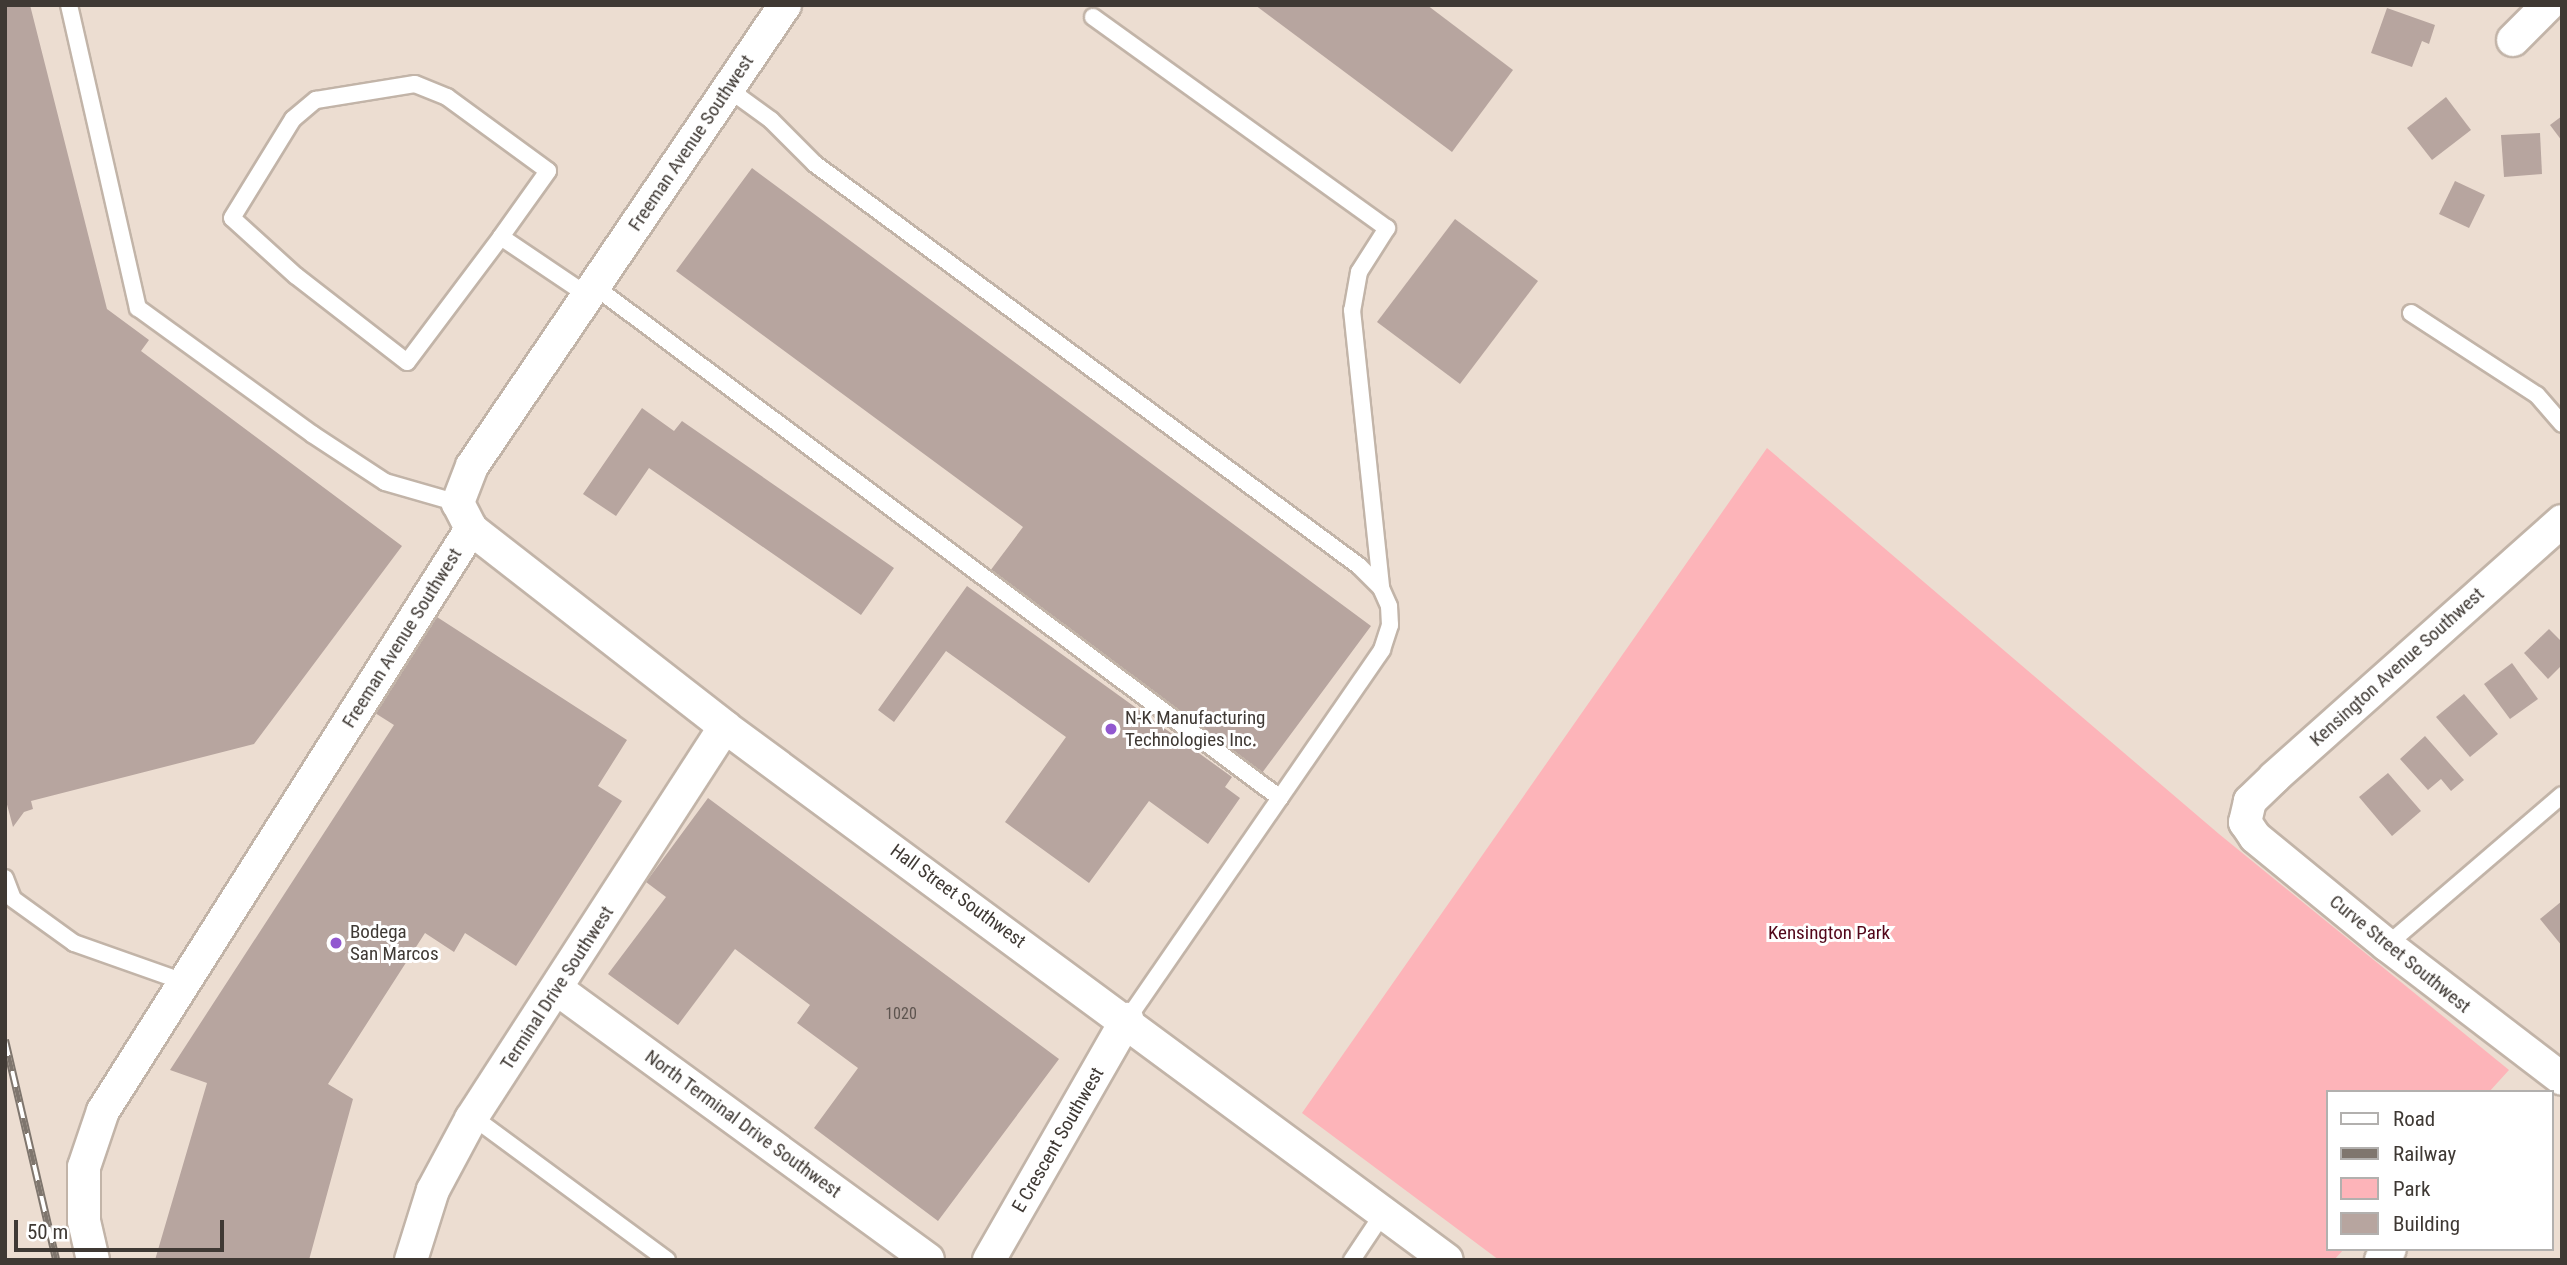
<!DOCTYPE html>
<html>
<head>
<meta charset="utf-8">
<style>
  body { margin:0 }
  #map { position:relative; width:2567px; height:1265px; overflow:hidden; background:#ecddd1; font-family:"Roboto Condensed",sans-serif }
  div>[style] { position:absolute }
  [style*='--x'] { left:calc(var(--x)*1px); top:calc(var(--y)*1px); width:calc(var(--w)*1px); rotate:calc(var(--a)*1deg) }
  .green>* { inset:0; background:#fdb4b9 }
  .building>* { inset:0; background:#b7a59f }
  .roads { filter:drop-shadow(2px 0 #c2b4a8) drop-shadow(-2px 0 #c2b4a8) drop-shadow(0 2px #c2b4a8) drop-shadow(0 -2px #c2b4a8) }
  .lane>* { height:16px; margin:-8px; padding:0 8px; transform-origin:8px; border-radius:8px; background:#fff }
  .street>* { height:32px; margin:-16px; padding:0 16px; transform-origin:16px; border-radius:16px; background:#fff }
  .rail>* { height:8px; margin-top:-4px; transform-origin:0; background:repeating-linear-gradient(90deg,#fff 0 16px,#7f766e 0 32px); box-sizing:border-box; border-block:2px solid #7f766e }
  .dots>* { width:19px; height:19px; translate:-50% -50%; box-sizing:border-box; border:4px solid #fff; border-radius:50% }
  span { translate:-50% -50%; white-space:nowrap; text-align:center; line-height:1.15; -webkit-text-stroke:6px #fff; paint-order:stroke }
  .number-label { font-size:16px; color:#5d544f }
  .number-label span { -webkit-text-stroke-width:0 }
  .street-label { font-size:19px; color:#3f3934 }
  .poi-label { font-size:19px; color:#3f3934 }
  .left { translate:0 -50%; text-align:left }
  .park-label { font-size:19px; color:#520619 }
  .frame { position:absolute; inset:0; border:7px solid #3f3934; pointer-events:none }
  .legend { position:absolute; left:2326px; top:1090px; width:228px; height:161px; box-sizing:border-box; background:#fff; border:2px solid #b2b0ae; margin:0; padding:9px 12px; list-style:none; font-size:21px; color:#3f3934 }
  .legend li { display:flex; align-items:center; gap:14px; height:35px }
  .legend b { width:35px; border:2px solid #b2b0ae }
  .scale { position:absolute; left:14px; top:1220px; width:210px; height:32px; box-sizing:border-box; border:4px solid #3f3934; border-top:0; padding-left:9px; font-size:21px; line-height:24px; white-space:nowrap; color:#3f3934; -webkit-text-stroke:5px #fff; paint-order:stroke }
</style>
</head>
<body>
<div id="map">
  <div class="green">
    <i style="clip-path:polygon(1767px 448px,2219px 834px,2509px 1070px,2489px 1092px,2327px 1092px,2327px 1249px,2344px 1249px,2334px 1260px,1499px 1260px,1302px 1113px)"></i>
  </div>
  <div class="building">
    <i style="clip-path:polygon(5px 5px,30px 5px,107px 309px,149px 340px,141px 351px,402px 546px,254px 744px,31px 801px,33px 809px,24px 812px,13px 827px,5px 797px)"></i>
    <i style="clip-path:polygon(1255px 5px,1427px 5px,1513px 70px,1452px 152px)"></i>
    <i style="clip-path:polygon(2387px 8px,2435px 25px,2429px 44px,2422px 41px,2412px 67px,2371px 53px)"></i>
    <i style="clip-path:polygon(2446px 97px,2471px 130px,2432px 160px,2407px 128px)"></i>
    <i style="clip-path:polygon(2562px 116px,2562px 141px,2550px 125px)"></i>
    <i style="clip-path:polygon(2540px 133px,2542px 174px,2504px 177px,2501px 135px)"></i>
    <i style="clip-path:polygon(752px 168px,1371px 626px,1262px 773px,990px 571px,1023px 527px,676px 271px)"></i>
    <i style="clip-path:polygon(2455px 181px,2485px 195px,2469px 228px,2439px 214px)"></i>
    <i style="clip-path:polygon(1455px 219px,1538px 281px,1460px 384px,1377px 322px)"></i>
    <i style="clip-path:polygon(642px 408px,674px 431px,682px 421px,894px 568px,861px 615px,649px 468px,616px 516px,583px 494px)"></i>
    <i style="clip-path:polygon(967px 586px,1232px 777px,1225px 787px,1240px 798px,1208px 844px,1149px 801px,1089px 883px,1005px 822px,1066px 737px,946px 651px,894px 722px,878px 710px)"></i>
    <i style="clip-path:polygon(437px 617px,627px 740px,598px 786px,622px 801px,516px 966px,465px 933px,454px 952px,425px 933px,328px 1084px,353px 1099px,309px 1260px,155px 1260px,207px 1083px,170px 1070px,394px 725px,375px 713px)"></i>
    <i style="clip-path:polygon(2549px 629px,2562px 642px,2562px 665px,2548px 679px,2524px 653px)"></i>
    <i style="clip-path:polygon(2512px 663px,2538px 699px,2510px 719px,2484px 684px)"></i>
    <i style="clip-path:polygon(2464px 694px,2498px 734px,2470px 757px,2436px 717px)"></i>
    <i style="clip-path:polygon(2425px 736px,2464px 780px,2451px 791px,2441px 779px,2428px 790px,2400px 759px)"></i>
    <i style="clip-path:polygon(2388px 773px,2421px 811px,2392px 836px,2359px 797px)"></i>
    <i style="clip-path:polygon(708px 798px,1059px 1059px,938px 1221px,814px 1128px,858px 1068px,797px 1023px,810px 1005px,735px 949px,678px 1025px,608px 974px,666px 897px,646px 882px)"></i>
    <i style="clip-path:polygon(2562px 901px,2562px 946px,2540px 919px)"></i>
  </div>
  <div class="roads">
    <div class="lane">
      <i style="--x:69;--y:5;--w:311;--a:77.2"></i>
      <i style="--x:138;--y:308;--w:215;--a:35.9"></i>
      <i style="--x:312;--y:434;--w:87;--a:33.3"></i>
      <i style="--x:385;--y:482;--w:76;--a:16"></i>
      <i style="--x:1093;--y:17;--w:362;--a:35.7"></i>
      <i style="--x:1387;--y:228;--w:52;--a:122.5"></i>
      <i style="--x:1359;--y:272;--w:39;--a:100"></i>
      <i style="--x:1352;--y:310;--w:280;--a:84"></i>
      <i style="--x:727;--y:88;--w:54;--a:36"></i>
      <i style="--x:771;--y:120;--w:62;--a:45"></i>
      <i style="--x:815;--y:164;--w:676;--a:36.46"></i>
      <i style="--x:1359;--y:566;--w:31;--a:45"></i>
      <i style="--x:1381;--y:588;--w:20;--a:66"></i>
      <i style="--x:1389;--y:606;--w:19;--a:87"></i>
      <i style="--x:1390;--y:625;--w:26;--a:108"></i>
      <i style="--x:1382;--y:650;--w:449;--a:124.6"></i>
      <i style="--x:501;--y:237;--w:156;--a:126.9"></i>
      <i style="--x:407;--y:362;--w:140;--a:-142.2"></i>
      <i style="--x:296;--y:276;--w:86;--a:-137.8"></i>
      <i style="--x:232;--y:218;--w:116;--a:-58.4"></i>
      <i style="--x:293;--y:119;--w:30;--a:-40"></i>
      <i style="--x:316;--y:100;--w:100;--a:-9.2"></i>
      <i style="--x:415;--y:84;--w:35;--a:22"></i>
      <i style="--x:447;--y:97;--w:125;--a:36.2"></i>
      <i style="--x:548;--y:171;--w:81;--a:125.5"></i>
      <i style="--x:501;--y:237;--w:104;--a:34"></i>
      <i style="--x:594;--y:286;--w:856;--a:36.74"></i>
      <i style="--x:2411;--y:313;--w:150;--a:33.1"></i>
      <i style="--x:2537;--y:395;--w:38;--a:49"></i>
      <i style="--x:5;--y:878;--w:22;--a:69"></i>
      <i style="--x:13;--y:899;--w:75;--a:35.8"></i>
      <i style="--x:74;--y:943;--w:117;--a:19.5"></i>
      <i style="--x:2387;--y:945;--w:230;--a:-40.6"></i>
      <i style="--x:473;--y:1117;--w:241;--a:36.4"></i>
      <i style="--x:1352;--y:1260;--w:58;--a:-56.3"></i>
    </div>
    <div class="street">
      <i style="--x:785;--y:5;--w:557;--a:124.17"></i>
      <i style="--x:472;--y:466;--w:40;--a:111"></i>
      <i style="--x:458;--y:503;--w:29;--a:63"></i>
      <i style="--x:471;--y:529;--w:322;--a:37.9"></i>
      <i style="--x:725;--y:727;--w:897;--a:36.44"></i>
      <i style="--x:2513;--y:40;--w:49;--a:-45"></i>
      <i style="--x:2562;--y:521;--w:385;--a:138.3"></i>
      <i style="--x:2275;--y:777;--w:35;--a:136"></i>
      <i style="--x:2250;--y:801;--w:22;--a:103"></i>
      <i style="--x:2245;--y:822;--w:18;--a:56"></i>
      <i style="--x:2255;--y:837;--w:171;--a:39.3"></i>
      <i style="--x:2387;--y:945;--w:220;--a:37.4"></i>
      <i style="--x:557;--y:989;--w:459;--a:36.1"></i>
      <i style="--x:93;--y:1260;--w:40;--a:-103"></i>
      <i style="--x:84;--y:1221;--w:54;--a:-90"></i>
      <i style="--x:84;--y:1167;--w:59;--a:-71.3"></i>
      <i style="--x:103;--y:1111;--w:689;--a:-57.69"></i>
      <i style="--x:411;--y:1260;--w:73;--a:-72.6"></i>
      <i style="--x:433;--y:1190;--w:81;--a:-61.8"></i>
      <i style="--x:471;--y:1119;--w:467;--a:-57.1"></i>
      <i style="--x:989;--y:1260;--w:278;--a:-60.2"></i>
      <i style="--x:2381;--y:1260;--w:14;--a:-51"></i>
    </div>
  </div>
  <div class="rail">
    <i style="--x:5;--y:1040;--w:226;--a:76.9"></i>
  </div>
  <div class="dots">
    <i style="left:1111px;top:729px;background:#9258d0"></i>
    <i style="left:336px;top:943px;background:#9258d0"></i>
  </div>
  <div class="number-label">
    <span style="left:901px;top:1014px">1020</span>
  </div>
  <div class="street-label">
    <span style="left:691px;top:143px;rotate:-56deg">Freeman Avenue Southwest</span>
    <span style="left:402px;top:638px;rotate:-58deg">Freeman Avenue Southwest</span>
    <span style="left:2397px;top:667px;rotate:-42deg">Kensington Avenue Southwest</span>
    <span style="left:958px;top:896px;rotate:36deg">Hall Street Southwest</span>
    <span style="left:2400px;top:954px;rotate:39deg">Curve Street Southwest</span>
    <span style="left:557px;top:988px;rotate:-57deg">Terminal Drive Southwest</span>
    <span style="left:743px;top:1124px;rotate:36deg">North Terminal Drive Southwest</span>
    <span style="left:1058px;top:1140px;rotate:-60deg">E Crescent Southwest</span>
  </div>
  <div class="poi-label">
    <span class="left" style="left:1125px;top:729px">N-K Manufacturing<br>Technologies Inc.</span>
    <span class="left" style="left:350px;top:943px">Bodega<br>San Marcos</span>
  </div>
  <div class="park-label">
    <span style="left:1829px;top:933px">Kensington Park</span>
  </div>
  <div class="frame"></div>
  <ul class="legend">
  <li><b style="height:9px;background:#fff"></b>Road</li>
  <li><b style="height:9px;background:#7f766e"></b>Railway</li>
  <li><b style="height:19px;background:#fdb4b9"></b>Park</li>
  <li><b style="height:19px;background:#b7a59f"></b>Building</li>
  </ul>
  <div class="scale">50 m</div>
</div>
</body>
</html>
